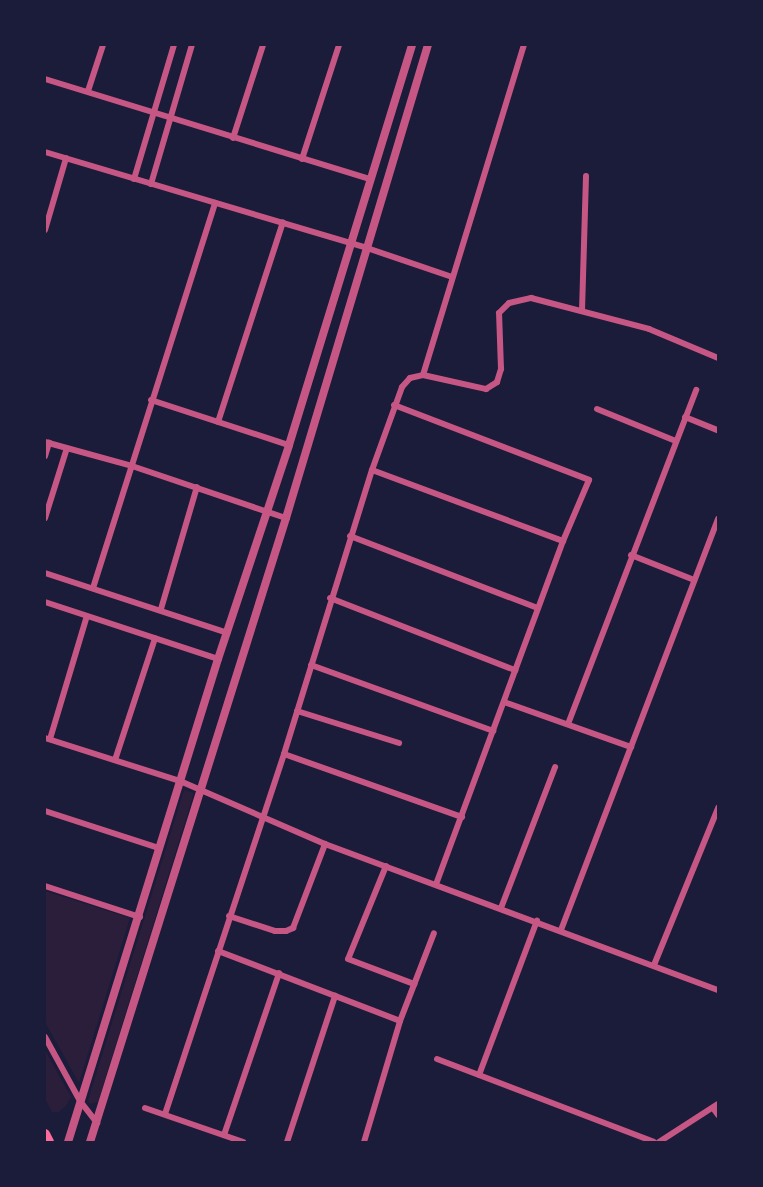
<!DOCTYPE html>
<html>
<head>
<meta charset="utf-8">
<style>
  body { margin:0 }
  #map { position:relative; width:763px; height:1187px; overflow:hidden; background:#1b1b3a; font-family:"Roboto Condensed",sans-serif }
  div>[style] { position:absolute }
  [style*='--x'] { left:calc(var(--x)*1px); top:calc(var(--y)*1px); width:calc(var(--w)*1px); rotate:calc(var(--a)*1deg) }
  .green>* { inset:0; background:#2a1e3b }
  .minor>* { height:6px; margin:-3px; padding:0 3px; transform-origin:3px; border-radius:3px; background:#c65784 }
  .tertiary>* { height:8px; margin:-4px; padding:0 4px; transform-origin:4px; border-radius:4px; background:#c65784 }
  .primary>* { height:10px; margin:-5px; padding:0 5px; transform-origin:5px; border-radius:5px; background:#ff6b9d }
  span { translate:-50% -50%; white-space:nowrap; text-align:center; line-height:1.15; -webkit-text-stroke:5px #1b1b3a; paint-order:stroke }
  .frame { position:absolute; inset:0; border:46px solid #1b1b3a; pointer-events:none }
</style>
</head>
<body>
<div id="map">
  <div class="green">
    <i style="clip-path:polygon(184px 790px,194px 793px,98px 1102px,90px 1104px,88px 1100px)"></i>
    <i style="clip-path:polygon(45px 891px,130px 918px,79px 1083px,45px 1022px)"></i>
    <i style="clip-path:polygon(45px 1050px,71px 1097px,66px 1106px,59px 1112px,52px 1112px,45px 1099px)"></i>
  </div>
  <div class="minor">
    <i style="--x:45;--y:79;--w:341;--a:17.1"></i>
    <i style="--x:88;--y:91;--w:48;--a:-71.9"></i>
    <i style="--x:233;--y:138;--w:98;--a:-72.1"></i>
    <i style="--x:45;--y:152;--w:336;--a:16.6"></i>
    <i style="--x:367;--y:248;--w:90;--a:18.8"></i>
    <i style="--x:302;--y:159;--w:120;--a:-72"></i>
    <i style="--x:134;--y:179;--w:140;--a:-73.4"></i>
    <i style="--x:151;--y:184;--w:145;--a:-73.6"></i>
    <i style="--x:45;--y:230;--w:75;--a:-73.7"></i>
    <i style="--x:582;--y:311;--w:135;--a:-88.3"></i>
    <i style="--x:423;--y:375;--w:345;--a:-73"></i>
    <i style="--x:151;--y:400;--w:145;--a:18.1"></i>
    <i style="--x:394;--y:405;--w:209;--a:21"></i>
    <i style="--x:589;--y:480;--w:66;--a:113.1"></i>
    <i style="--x:563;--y:541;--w:366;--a:110.3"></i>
    <i style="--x:597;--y:409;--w:85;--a:22.1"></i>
    <i style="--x:685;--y:417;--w:35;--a:22"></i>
    <i style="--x:218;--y:422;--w:210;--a:-72"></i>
    <i style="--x:45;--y:442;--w:90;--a:15.4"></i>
    <i style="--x:132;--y:466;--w:163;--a:18.7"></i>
    <i style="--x:45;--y:456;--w:14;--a:-73"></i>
    <i style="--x:372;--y:470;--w:204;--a:20.4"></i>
    <i style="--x:45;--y:518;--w:73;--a:-72.6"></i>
    <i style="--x:350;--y:536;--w:201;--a:21"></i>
    <i style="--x:631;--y:555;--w:68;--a:21.6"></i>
    <i style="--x:45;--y:573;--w:192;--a:18.2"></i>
    <i style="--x:93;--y:588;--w:404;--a:-72.4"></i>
    <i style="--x:330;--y:598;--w:199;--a:21.3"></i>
    <i style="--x:45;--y:602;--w:182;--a:18.2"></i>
    <i style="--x:161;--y:609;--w:127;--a:-73.6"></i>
    <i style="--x:311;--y:665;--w:194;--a:19.9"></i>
    <i style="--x:504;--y:702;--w:135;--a:19.5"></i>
    <i style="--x:297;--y:711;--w:107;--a:17.4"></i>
    <i style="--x:568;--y:724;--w:358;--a:-69"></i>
    <i style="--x:45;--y:738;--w:142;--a:17.7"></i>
    <i style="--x:180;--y:781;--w:158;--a:23.5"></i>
    <i style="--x:325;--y:844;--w:419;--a:20.4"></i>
    <i style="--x:50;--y:739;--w:128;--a:-73.3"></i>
    <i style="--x:284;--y:754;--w:189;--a:19.5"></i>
    <i style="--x:115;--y:760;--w:128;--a:-71.8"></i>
    <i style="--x:45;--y:811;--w:120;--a:18"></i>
    <i style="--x:386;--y:866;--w:100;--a:112.2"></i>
    <i style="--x:348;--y:959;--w:71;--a:20.7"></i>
    <i style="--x:45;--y:886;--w:100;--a:18.1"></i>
    <i style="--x:501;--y:908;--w:151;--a:-69"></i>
    <i style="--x:229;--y:916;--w:48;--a:18.1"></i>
    <i style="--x:275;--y:931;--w:11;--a:0"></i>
    <i style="--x:286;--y:931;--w:8;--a:-23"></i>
    <i style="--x:293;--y:928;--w:90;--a:-69.1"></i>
    <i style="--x:561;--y:930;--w:440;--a:-69.1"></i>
    <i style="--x:218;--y:951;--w:195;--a:21"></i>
    <i style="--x:654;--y:965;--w:170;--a:-67.8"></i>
    <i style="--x:45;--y:1037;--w:73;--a:61.3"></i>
    <i style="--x:80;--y:1101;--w:28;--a:52"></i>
    <i style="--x:437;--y:1059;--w:232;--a:20.9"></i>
    <i style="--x:479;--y:1075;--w:165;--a:-69.4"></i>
    <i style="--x:145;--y:1108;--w:104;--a:19.1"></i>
    <i style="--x:713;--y:1108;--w:9;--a:54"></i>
    <i style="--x:165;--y:1114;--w:379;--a:-71.7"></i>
    <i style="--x:284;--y:754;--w:297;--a:-72.8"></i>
    <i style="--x:372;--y:470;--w:88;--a:-70.1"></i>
    <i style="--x:402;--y:387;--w:12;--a:-48"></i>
    <i style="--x:410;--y:378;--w:13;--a:-13"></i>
    <i style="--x:423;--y:375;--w:65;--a:12.5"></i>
    <i style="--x:486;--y:389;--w:13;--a:-32"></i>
    <i style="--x:497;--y:382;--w:14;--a:-73"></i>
    <i style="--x:501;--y:369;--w:56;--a:-92"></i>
    <i style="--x:499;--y:313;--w:14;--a:-45"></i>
    <i style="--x:509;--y:303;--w:23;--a:-13"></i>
    <i style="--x:531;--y:298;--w:122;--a:14.7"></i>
    <i style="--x:649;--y:329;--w:75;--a:22.8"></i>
    <i style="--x:224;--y:1135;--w:171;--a:-71.2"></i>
    <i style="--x:287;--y:1142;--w:154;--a:-71.8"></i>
    <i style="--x:364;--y:1142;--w:126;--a:-73.4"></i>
    <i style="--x:400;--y:1021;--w:94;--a:-68.9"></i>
    <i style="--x:659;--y:1142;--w:70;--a:-32.8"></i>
  </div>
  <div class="tertiary">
    <i style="--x:68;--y:1142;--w:506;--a:-72.75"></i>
    <i style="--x:218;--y:659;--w:225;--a:-71.6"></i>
    <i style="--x:289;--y:445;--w:418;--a:-72.9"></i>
    <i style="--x:90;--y:1142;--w:654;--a:-72.56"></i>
    <i style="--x:286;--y:518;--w:494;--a:-73.3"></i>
  </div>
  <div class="primary">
    <i style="--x:45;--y:1134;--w:9;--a:63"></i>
  </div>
  <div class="frame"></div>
</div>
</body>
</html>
